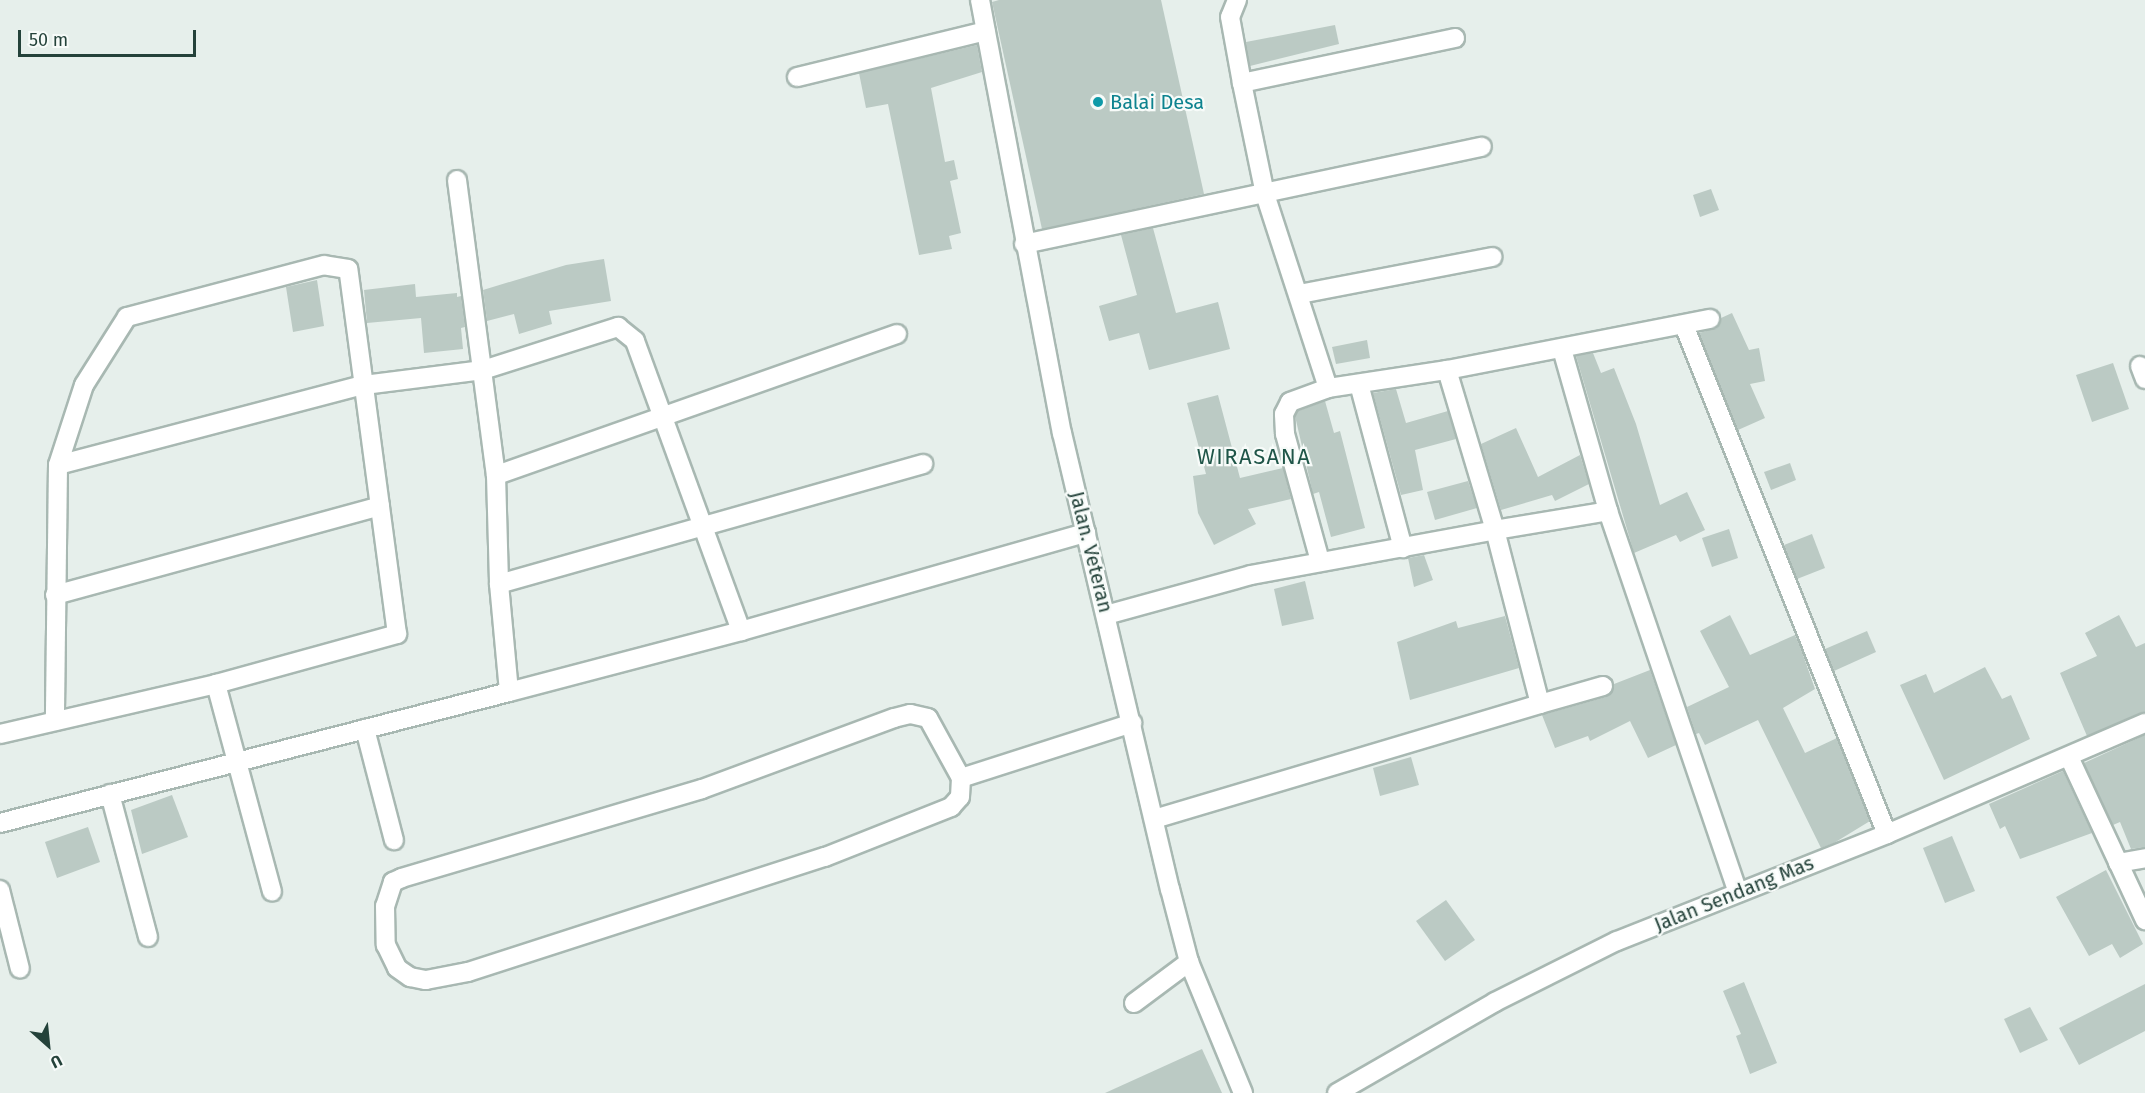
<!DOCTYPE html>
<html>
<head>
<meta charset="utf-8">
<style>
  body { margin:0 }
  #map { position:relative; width:2145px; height:1093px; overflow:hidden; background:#e6efeb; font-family:"Fira Sans",sans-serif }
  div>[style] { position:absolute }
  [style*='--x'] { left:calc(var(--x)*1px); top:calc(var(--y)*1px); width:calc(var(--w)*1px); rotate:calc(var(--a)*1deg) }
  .building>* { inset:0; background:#bbcac4 }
  .roads { filter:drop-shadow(2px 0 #a8b8b2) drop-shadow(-2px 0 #a8b8b2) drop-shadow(0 2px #a8b8b2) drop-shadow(0 -2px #a8b8b2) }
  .minor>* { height:18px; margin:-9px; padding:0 9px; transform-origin:9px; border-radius:9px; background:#fff }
  .dots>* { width:16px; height:16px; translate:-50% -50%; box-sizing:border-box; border:3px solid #f7fbf9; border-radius:50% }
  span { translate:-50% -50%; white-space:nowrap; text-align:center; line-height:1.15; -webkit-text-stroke:4.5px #f7fbf9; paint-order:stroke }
  .culture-label { font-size:20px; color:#0d838f }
  .left { translate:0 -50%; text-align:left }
  .street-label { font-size:20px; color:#24423a }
  .quarter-label { font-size:22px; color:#1f5548; letter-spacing:1.5px }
  .north { position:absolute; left:18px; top:1015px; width:60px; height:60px; -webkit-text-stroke:4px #f7fbf9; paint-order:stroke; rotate:153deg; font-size:16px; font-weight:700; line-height:24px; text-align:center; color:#24423a }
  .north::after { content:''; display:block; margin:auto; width:21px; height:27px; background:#24423a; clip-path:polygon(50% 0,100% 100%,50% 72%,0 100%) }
  .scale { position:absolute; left:18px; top:30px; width:178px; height:27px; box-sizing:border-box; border:3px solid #24423a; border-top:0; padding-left:8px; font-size:18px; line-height:21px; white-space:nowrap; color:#24423a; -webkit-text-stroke:4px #f7fbf9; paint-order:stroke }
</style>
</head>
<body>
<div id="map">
  <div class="building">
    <i style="clip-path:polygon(999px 0,1161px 0,1204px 194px,1042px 229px,992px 2px)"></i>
    <i style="clip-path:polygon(1335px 25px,1339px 44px,1250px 66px,1246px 42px)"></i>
    <i style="clip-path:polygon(977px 45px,982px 72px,931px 88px,945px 162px,954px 160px,958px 179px,950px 181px,961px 233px,949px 236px,952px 249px,919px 255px,888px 104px,866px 108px,859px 73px)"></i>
    <i style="clip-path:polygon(1711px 189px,1719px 210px,1700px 217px,1693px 195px)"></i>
    <i style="clip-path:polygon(1153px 228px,1176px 313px,1218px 302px,1230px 349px,1149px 370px,1139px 333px,1109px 341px,1099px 306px,1137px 295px,1121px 235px)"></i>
    <i style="clip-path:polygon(604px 259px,611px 301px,549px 311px,552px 324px,519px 334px,514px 314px,487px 321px,483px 290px,566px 265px)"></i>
    <i style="clip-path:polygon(317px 280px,324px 326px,293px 332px,286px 287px)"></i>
    <i style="clip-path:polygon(415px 284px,416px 297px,457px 293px,457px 297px,461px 296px,465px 327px,461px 328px,463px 349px,424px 353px,421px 318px,367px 323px,364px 290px)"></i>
    <i style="clip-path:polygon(1732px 313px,1749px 350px,1759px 348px,1765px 381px,1750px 384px,1765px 418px,1738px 430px,1699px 333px,1717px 328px,1721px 318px)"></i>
    <i style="clip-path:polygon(1367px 340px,1370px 358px,1336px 364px,1332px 347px)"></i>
    <i style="clip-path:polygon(1593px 353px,1601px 373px,1614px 368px,1636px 424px,1660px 505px,1687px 492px,1705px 530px,1680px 542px,1676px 535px,1634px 553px,1576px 356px)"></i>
    <i style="clip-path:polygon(2113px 363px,2129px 409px,2092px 422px,2076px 375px)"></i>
    <i style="clip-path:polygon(1396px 389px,1406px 423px,1448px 411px,1456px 439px,1415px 450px,1423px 490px,1401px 495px,1373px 393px)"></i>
    <i style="clip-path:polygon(1218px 395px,1240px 478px,1283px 468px,1291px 499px,1248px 509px,1256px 524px,1214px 545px,1198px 513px,1193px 476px,1206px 474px,1187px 403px)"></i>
    <i style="clip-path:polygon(1325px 401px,1334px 433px,1340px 431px,1365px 528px,1331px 537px,1319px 492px,1313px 494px,1295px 416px,1298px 411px)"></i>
    <i style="clip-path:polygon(1516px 428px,1538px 477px,1580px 455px,1589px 484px,1555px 501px,1552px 495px,1501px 510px,1481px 444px)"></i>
    <i style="clip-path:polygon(1790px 463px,1796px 480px,1771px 490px,1764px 472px)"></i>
    <i style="clip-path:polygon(1468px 481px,1477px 508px,1435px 520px,1427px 492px)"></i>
    <i style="clip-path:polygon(1729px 529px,1738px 558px,1712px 567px,1702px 538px)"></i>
    <i style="clip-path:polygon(1812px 534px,1825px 568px,1797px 579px,1784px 545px)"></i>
    <i style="clip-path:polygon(1424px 555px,1433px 580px,1414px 587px,1408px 558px)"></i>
    <i style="clip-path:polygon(1305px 581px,1314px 619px,1282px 626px,1274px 589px)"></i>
    <i style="clip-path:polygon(1730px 615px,1750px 655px,1795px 635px,1800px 646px,1815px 689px,1783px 708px,1805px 753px,1837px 738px,1870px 821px,1834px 843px,1821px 848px,1758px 720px,1705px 745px,1699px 733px,1696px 734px,1687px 707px,1729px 687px,1700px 631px)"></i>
    <i style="clip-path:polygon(2119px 615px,2136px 647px,2145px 643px,2145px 712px,2087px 736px,2060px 673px,2097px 656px,2085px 633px)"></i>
    <i style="clip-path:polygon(1505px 616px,1519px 668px,1410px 700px,1397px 642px,1456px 621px,1458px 628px)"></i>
    <i style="clip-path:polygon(1867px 631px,1876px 652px,1834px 671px,1825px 649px)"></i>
    <i style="clip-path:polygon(1985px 667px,2002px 699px,2011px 695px,2030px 739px,1944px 780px,1900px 685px,1926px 674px,1934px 693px)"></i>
    <i style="clip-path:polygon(1650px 670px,1676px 745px,1648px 758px,1630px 721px,1590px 741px,1588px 736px,1555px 748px,1542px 715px,1606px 697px,1614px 684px)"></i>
    <i style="clip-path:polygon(2145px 735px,2145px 847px,2131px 849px,2120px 822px,2113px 825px,2084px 763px)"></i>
    <i style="clip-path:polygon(1411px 757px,1419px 785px,1380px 796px,1373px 768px)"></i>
    <i style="clip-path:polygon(2063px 771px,2092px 833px,2020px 859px,2005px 826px,2000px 829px,1989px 804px)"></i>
    <i style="clip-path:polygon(172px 795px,188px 837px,142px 854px,131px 810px)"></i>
    <i style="clip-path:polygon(88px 827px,100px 862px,57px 878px,45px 842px)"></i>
    <i style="clip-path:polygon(1952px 836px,1975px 891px,1945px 903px,1923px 848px)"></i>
    <i style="clip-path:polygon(2106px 870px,2143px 944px,2120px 958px,2112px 944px,2089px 956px,2056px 897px)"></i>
    <i style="clip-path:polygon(1446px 900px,1475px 940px,1445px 961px,1416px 921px)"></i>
    <i style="clip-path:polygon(1744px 982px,1777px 1063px,1750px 1074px,1736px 1036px,1741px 1034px,1723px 991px)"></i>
    <i style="clip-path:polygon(2145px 984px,2145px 1031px,2079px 1065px,2059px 1028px)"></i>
    <i style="clip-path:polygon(2030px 1007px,2048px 1040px,2020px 1053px,2004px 1019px)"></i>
    <i style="clip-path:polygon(1202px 1049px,1222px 1093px,1105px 1093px)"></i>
  </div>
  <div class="roads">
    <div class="minor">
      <i style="--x:980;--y:0;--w:441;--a:79.3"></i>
      <i style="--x:1062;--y:433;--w:469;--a:76.7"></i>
      <i style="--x:1170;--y:889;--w:75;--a:75.4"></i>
      <i style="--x:1189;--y:962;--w:142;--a:67.6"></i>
      <i style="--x:1237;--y:0;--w:18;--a:112"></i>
      <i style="--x:1230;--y:17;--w:67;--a:79.7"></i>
      <i style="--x:1455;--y:38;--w:218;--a:168.1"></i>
      <i style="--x:1242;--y:83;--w:113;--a:78.3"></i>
      <i style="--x:1265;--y:194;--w:204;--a:72"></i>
      <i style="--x:1328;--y:388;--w:120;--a:-8.6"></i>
      <i style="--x:1447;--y:370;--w:268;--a:-11"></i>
      <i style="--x:797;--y:77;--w:194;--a:-13.7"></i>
      <i style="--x:457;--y:180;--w:298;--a:82.5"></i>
      <i style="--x:1024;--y:244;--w:468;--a:-12"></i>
      <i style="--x:1300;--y:294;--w:196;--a:-10.9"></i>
      <i style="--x:1684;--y:325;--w:548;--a:68.26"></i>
      <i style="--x:897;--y:334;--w:425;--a:160.6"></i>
      <i style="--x:496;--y:475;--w:109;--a:88.4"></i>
      <i style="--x:499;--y:584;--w:108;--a:84.7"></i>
      <i style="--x:509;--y:692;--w:240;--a:-14.7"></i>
      <i style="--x:741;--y:631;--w:359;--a:-15.9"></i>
      <i style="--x:1562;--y:349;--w:168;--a:74.1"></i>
      <i style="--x:1608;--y:511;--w:403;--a:71.2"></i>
      <i style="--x:2140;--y:366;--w:14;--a:69"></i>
      <i style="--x:1359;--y:384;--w:170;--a:75"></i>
      <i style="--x:58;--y:465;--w:316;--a:-14.7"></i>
      <i style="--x:364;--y:385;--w:120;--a:-7.2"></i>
      <i style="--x:483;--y:370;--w:142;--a:-17.7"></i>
      <i style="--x:618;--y:327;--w:22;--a:39"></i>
      <i style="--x:635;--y:341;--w:309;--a:69.9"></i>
      <i style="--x:1320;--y:561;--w:132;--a:-105.4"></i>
      <i style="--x:1285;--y:434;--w:20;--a:-93"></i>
      <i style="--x:1284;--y:414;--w:13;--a:-63"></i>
      <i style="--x:1290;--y:402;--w:40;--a:-20.2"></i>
      <i style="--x:499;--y:584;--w:441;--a:-15.8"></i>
      <i style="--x:55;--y:595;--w:337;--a:-15.3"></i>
      <i style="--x:1106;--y:615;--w:150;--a:-15.4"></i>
      <i style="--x:1251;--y:575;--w:248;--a:-10.4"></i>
      <i style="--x:1495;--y:530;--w:167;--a:-106.7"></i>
      <i style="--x:216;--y:684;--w:215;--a:74.9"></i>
      <i style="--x:1603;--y:686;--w:66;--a:164.1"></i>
      <i style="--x:1540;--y:704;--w:180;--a:-104.5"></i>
      <i style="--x:1495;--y:530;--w:115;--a:-9.5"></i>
      <i style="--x:365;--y:729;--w:115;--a:75.4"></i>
      <i style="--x:0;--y:734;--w:222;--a:-13"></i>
      <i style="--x:216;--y:684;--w:188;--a:-15.4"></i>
      <i style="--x:397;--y:634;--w:368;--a:-97.6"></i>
      <i style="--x:348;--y:269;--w:24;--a:-171"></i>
      <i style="--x:324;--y:265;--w:204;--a:165.2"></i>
      <i style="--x:127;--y:317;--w:80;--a:122.3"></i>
      <i style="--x:84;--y:385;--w:84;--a:108"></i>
      <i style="--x:58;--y:465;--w:256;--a:90.7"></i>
      <i style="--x:2070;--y:759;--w:178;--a:65"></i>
      <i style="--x:961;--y:778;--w:68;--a:-118.8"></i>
      <i style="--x:928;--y:718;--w:18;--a:-167"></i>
      <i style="--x:910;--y:714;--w:16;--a:166"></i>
      <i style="--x:894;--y:718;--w:205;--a:159.7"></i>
      <i style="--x:702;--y:789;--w:313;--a:163.5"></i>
      <i style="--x:402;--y:878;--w:10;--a:156"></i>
      <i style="--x:393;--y:882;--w:25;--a:108"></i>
      <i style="--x:385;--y:906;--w:39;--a:89"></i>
      <i style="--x:386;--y:945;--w:25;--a:64"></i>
      <i style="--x:397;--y:968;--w:16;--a:35"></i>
      <i style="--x:410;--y:977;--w:16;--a:11"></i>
      <i style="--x:426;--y:980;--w:43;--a:-10.8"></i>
      <i style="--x:468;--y:972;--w:375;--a:-17.9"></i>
      <i style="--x:825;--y:857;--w:136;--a:-21.6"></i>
      <i style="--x:951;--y:807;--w:13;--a:-48"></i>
      <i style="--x:960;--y:797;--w:19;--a:-87"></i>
      <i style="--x:961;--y:778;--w:180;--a:-17.8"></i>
      <i style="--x:110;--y:794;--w:148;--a:75.1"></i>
      <i style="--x:1154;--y:819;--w:403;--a:-16.6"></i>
      <i style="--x:0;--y:823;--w:526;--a:-14.43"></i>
      <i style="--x:2118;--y:863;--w:27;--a:-10"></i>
      <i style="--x:0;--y:890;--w:81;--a:75.8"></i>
      <i style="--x:1134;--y:1003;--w:69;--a:-36.7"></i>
      <i style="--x:1337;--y:1093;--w:182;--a:-29.9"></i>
      <i style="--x:1495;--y:1002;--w:136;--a:-26.6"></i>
      <i style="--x:1617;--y:941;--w:290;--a:-21.6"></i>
      <i style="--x:1887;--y:834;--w:281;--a:-23.3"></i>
    </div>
  </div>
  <div class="dots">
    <i style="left:1098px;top:102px;background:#0f9aa8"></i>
  </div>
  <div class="culture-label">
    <span class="left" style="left:1110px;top:102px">Balai Desa</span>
  </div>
  <div class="street-label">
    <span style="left:1091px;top:552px;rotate:76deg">Jalan. Veteran</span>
    <span style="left:1734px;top:894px;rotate:-22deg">Jalan Sendang Mas</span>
  </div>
  <div class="quarter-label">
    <span style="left:1254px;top:457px">WIRASANA</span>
  </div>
  <div class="north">U</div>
  <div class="scale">50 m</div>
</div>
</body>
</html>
